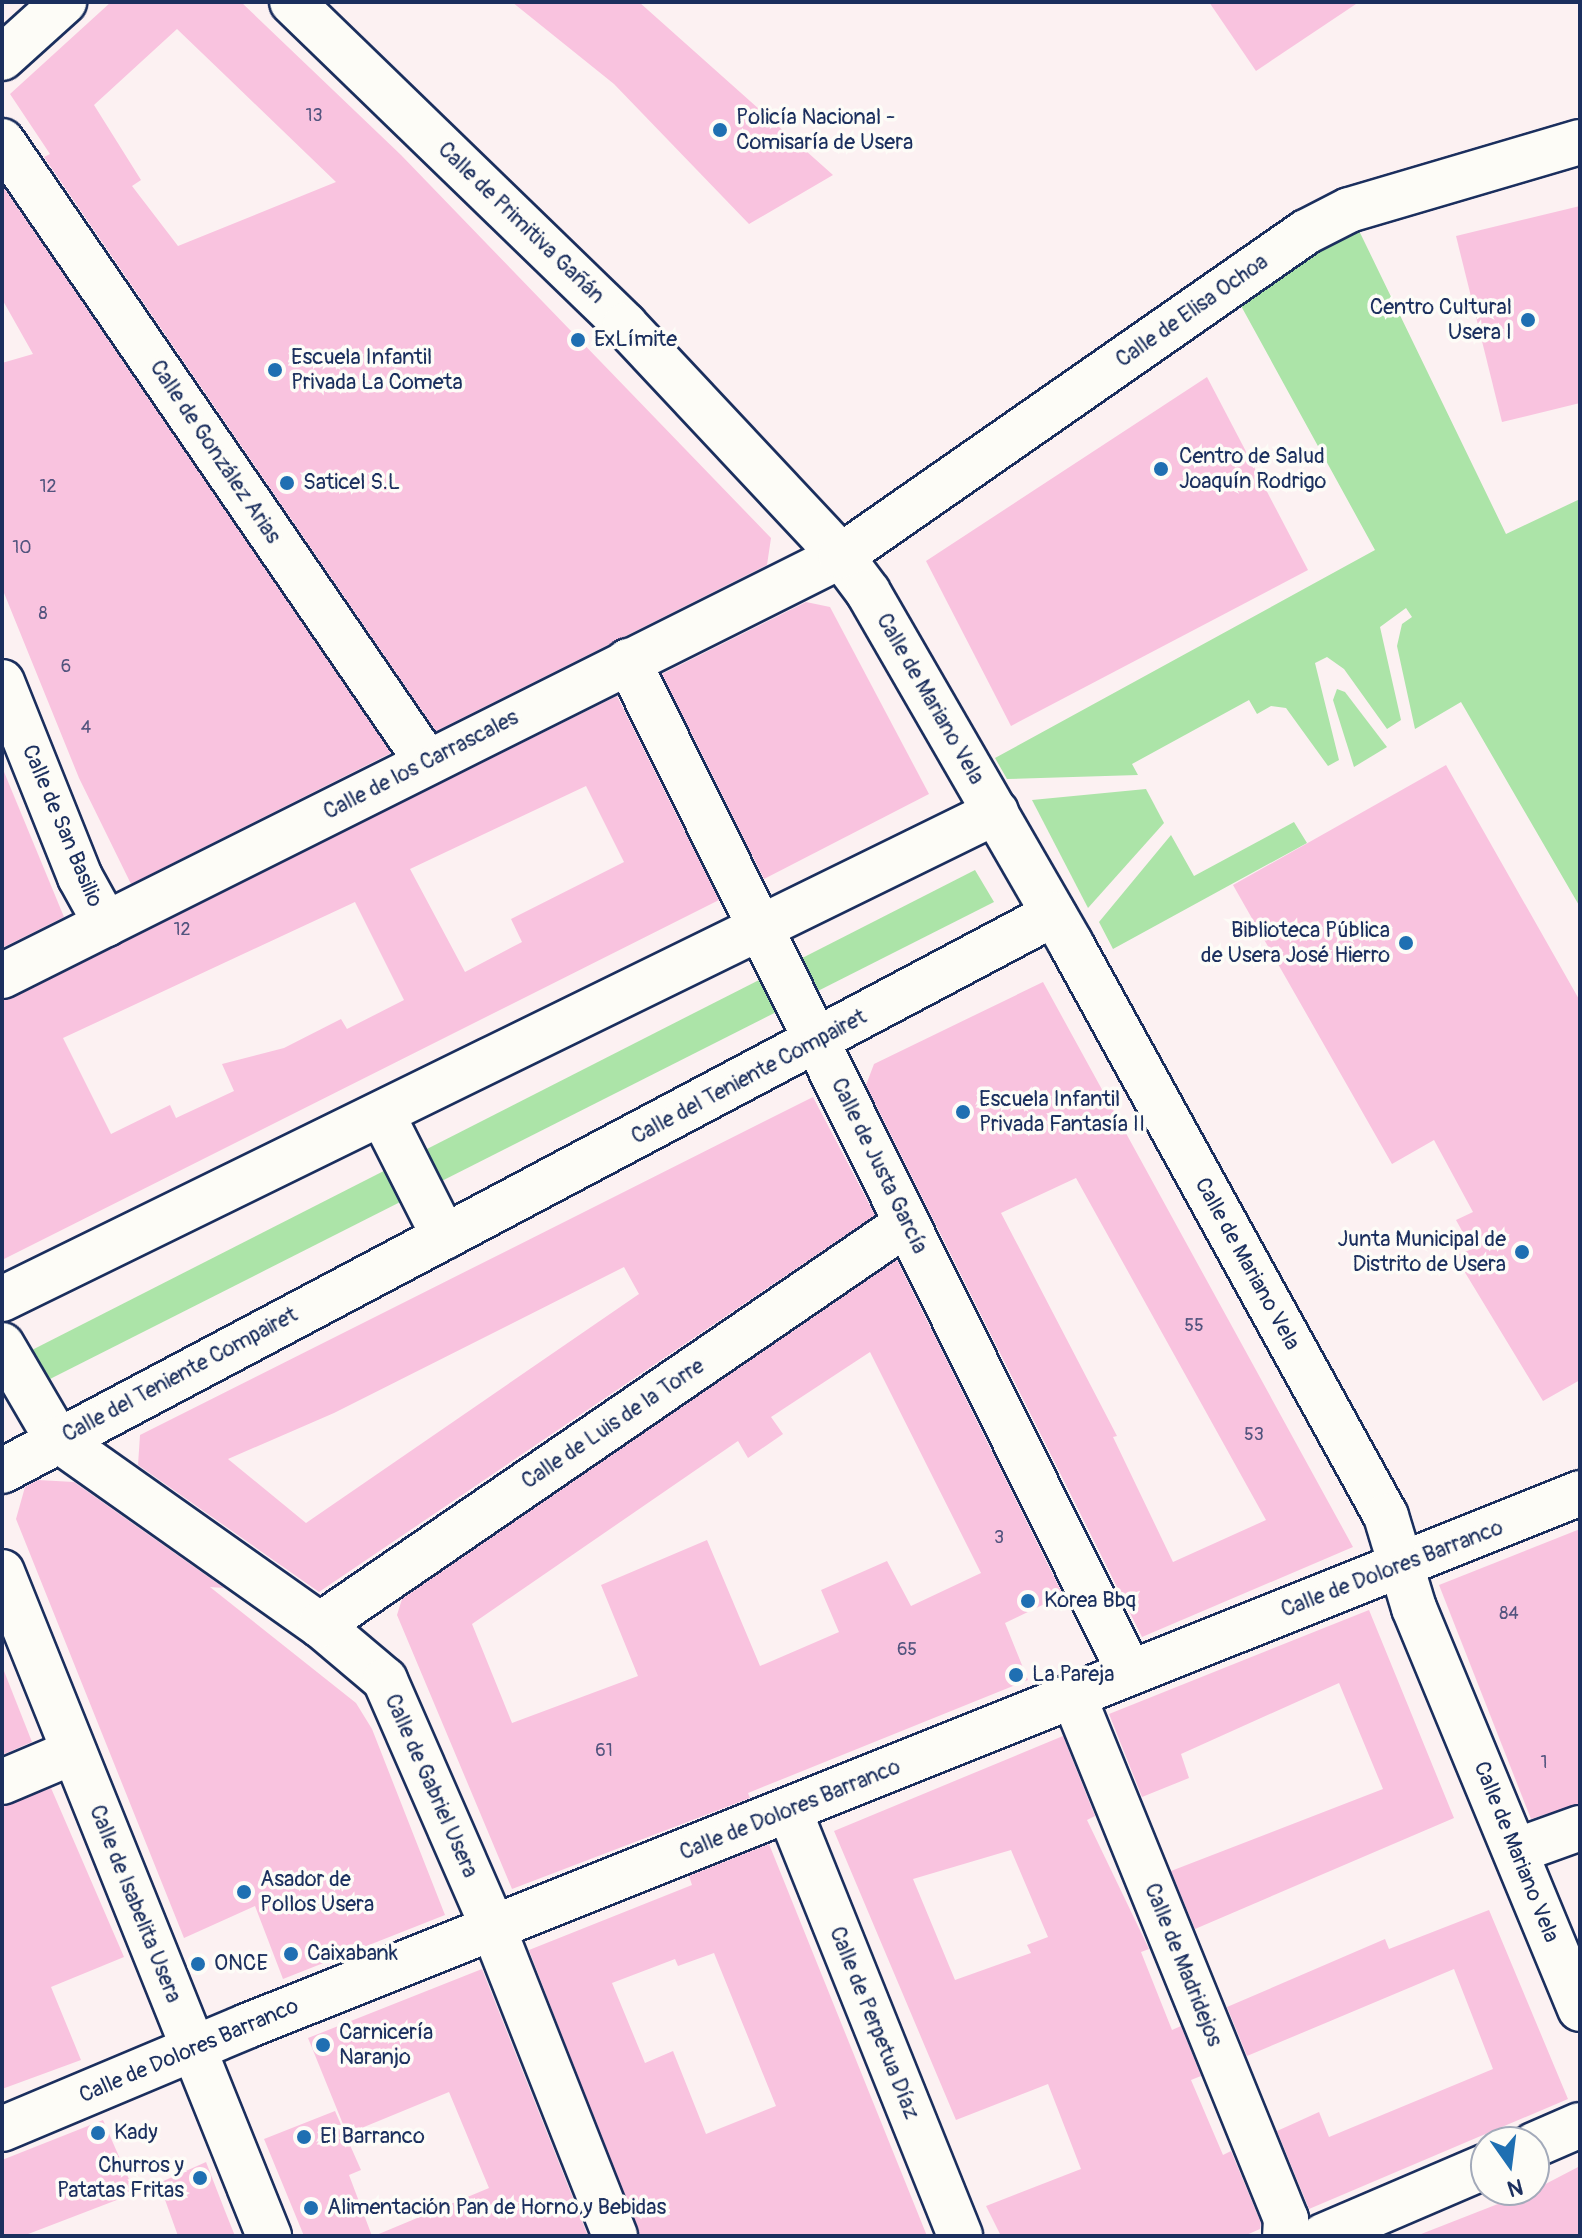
<!DOCTYPE html>
<html>
<head>
<meta charset="utf-8">
<style>
  body { margin:0 }
  #map { position:relative; width:1582px; height:2238px; overflow:hidden; background:#fcf1f2; font-family:Pangolin,sans-serif }
  div>[style] { position:absolute }
  [style*='--x'] { left:calc(var(--x)*1px); top:calc(var(--y)*1px); width:calc(var(--w)*1px); rotate:calc(var(--a)*1deg) }
  .green>* { inset:0; background:#ace4a8 }
  .building>* { inset:0; background:#f9c3df }
  .roads { filter:drop-shadow(2px 0 #1b2f5e) drop-shadow(-2px 0 #1b2f5e) drop-shadow(0 2px #1b2f5e) drop-shadow(0 -2px #1b2f5e) }
  .minor>* { height:44px; margin:-22px; padding:0 22px; transform-origin:22px; border-radius:22px; background:#fdfcf7 }
  .dots>* { width:22px; height:22px; translate:-50% -50%; box-sizing:border-box; border:4px solid #fdfcf7; border-radius:50% }
  span { translate:-50% -50%; white-space:nowrap; text-align:center; line-height:1.15; -webkit-text-stroke:7px #fdfcf7; paint-order:stroke }
  .number-label { font-size:18px; color:#52547e }
  .number-label span { -webkit-text-stroke-width:0 }
  .poi-label { font-size:22px; color:#1b2f5e }
  .left { translate:0 -50%; text-align:left }
  .right { translate:-100% -50%; text-align:right }
  .street-label { font-size:22px; color:#1b2f5e }
  .frame { position:absolute; inset:0; border:4px solid #1b2f5e; pointer-events:none }
  .north { position:absolute; left:1470px; top:2126px; width:80px; height:80px; box-sizing:border-box; background:#fdfcf7; border:2px solid #a3aaba; border-radius:50%; rotate:166deg; font-size:22px; font-weight:700; line-height:32px; text-align:center; color:#1b2f5e }
  .north::after { content:''; display:block; margin:auto; width:28px; height:36px; background:#1f6fb2; clip-path:polygon(50% 0,100% 100%,50% 72%,0 100%) }
</style>
</head>
<body>
<div id="map">
  <div class="green">
    <i style="clip-path:polygon(1349px 210px,1506px 534px,1580px 499px,1580px 907px,1461px 702px,1415px 729px,1397px 646px,1402px 624px,1412px 617px,1406px 608px,1380px 627px,1401px 720px,1387px 729px,1344px 669px,1327px 657px,1315px 663px,1339px 760px,1328px 766px,1286px 708px,1271px 706px,1257px 714px,1249px 700px,1132px 764px,1138px 775px,1007px 779px,995px 758px,1375px 550px,1229px 284px)"></i>
    <i style="clip-path:polygon(1337px 689px,1345px 692px,1387px 747px,1354px 767px,1333px 700px)"></i>
    <i style="clip-path:polygon(1146px 789px,1164px 823px,1088px 908px,1032px 800px)"></i>
    <i style="clip-path:polygon(1294px 822px,1307px 843px,1113px 949px,1099px 922px,1171px 835px,1194px 876px)"></i>
    <i style="clip-path:polygon(975px 870px,994px 902px,50px 1379px,32px 1350px)"></i>
  </div>
  <div class="building">
    <i style="clip-path:polygon(evenodd,111px 2px,241px 2px,401px 155px,771px 538px,767px 565px,436px 731px,44px 157px,50px 154px,10px 94px,111px 2px,177px 29px,227px 77px,336px 182px,178px 246px,132px 186px,141px 180px,94px 105px,177px 29px)"></i>
    <i style="clip-path:polygon(512px 2px,639px 2px,833px 175px,749px 224px,614px 84px)"></i>
    <i style="clip-path:polygon(1209px 2px,1359px 2px,1256px 71px)"></i>
    <i style="clip-path:polygon(2px 185px,391px 753px,131px 884px,79px 778px,2px 588px,2px 363px,33px 354px,2px 299px)"></i>
    <i style="clip-path:polygon(1580px 206px,1580px 403px,1502px 422px,1456px 236px)"></i>
    <i style="clip-path:polygon(1207px 377px,1308px 570px,1011px 726px,926px 561px)"></i>
    <i style="clip-path:polygon(806px 602px,830px 607px,929px 794px,764px 879px,662px 674px)"></i>
    <i style="clip-path:polygon(evenodd,617px 696px,719px 900px,2px 1260px,2px 1001px,617px 696px,586px 786px,624px 862px,511px 919px,522px 942px,465px 972px,410px 869px,586px 786px,617px 696px,355px 902px,404px 1000px,347px 1029px,341px 1019px,284px 1048px,222px 1064px,234px 1091px,176px 1118px,170px 1105px,111px 1134px,63px 1038px,355px 902px)"></i>
    <i style="clip-path:polygon(1446px 765px,1580px 1001px,1580px 1380px,1543px 1401px,1455px 1256px,1472px 1249px,1456px 1220px,1473px 1212px,1434px 1140px,1392px 1164px,1233px 885px)"></i>
    <i style="clip-path:polygon(2px 767px,64px 917px,2px 948px)"></i>
    <i style="clip-path:polygon(evenodd,1043px 982px,1353px 1547px,1142px 1637px,866px 1085px,874px 1064px,1043px 982px,1076px 1178px,1266px 1520px,1173px 1562px,1113px 1437px,1117px 1436px,1001px 1213px,1076px 1178px)"></i>
    <i style="clip-path:polygon(evenodd,813px 1097px,875px 1215px,319px 1592px,138px 1465px,140px 1435px,813px 1097px,624px 1267px,639px 1294px,306px 1523px,228px 1459px,334px 1413px,624px 1267px)"></i>
    <i style="clip-path:polygon(evenodd,897px 1260px,1063px 1595px,1005px 1623px,1028px 1680px,748px 1793px,750px 1798px,512px 1889px,397px 1615px,402px 1599px,897px 1260px,870px 1352px,981px 1573px,911px 1606px,887px 1561px,821px 1590px,839px 1632px,760px 1666px,707px 1540px,601px 1585px,638px 1676px,512px 1723px,472px 1624px,738px 1441px,748px 1458px,783px 1434px,771px 1417px,870px 1352px)"></i>
    <i style="clip-path:polygon(38px 1480px,74px 1482px,224px 1588px,210px 1587px,356px 1703px,372px 1729px,445px 1915px,283px 1979px,255px 1906px,184px 1938px,16px 1519px,25px 1487px)"></i>
    <i style="clip-path:polygon(1580px 1529px,1580px 1804px,1531px 1819px,1439px 1585px)"></i>
    <i style="clip-path:polygon(1369px 1610px,1454px 1818px,1195px 1929px,1171px 1871px,1383px 1789px,1339px 1683px,1181px 1754px,1189px 1778px,1142px 1797px,1109px 1714px)"></i>
    <i style="clip-path:polygon(4px 1671px,32px 1742px,2px 1755px,3px 1672px)"></i>
    <i style="clip-path:polygon(evenodd,1063px 1736px,1095px 1816px,1087px 1820px,1149px 1949px,1141px 1952px,1172px 2030px,1181px 2026px,1201px 2076px,1191px 2080px,1223px 2155px,1231px 2151px,1261px 2223px,1260px 2229px,1244px 2236px,1001px 2236px,986px 2206px,1081px 2169px,1048px 2084px,956px 2120px,834px 1831px,1063px 1736px,1011px 1850px,1048px 1937px,1027px 1945px,1031px 1953px,955px 1980px,913px 1879px,1011px 1850px)"></i>
    <i style="clip-path:polygon(51px 1788px,124px 1957px,51px 1987px,81px 2060px,2px 2089px,2px 1806px)"></i>
    <i style="clip-path:polygon(evenodd,769px 1844px,900px 2169px,927px 2236px,639px 2236px,529px 1950px,692px 1885px,689px 1876px,769px 1844px,714px 1953px,776px 2106px,706px 2134px,673px 2051px,645px 2063px,612px 1983px,675px 1959px,678px 1966px,714px 1953px)"></i>
    <i style="clip-path:polygon(1489px 1910px,1568px 2099px,1309px 2209px,1277px 2131px,1319px 2112px,1329px 2137px,1493px 2069px,1454px 1969px,1247px 2056px,1227px 2007px,1385px 1939px,1389px 1949px)"></i>
    <i style="clip-path:polygon(482px 1969px,588px 2236px,374px 2236px,489px 2188px,449px 2092px,347px 2134px,308px 2038px)"></i>
    <i style="clip-path:polygon(335px 2111px,361px 2170px,349px 2175px,372px 2236px,304px 2236px,264px 2139px)"></i>
    <i style="clip-path:polygon(103px 2120px,135px 2193px,23px 2236px,2px 2236px,2px 2160px)"></i>
    <i style="clip-path:polygon(206px 2162px,225px 2211px,235px 2236px,178px 2236px,159px 2183px)"></i>
    <i style="clip-path:polygon(1580px 2166px,1580px 2236px,1416px 2236px,1534px 2190px)"></i>
  </div>
  <div class="roads">
    <div class="minor">
      <i style="--x:292;--y:2;--w:464;--a:44.1"></i>
      <i style="--x:625;--y:325;--w:316;--a:46.9"></i>
      <i style="--x:841;--y:556;--w:45;--a:53.1"></i>
      <i style="--x:868;--y:592;--w:406;--a:60"></i>
      <i style="--x:1071;--y:944;--w:653;--a:61.16"></i>
      <i style="--x:1386;--y:1516;--w:96;--a:73.1"></i>
      <i style="--x:1414;--y:1608;--w:434;--a:67.5"></i>
      <i style="--x:2;--y:58;--w:84;--a:-42.1"></i>
      <i style="--x:2;--y:141;--w:753;--a:55.61"></i>
      <i style="--x:628;--y:661;--w:1127;--a:63.62"></i>
      <i style="--x:2;--y:682;--w:210;--a:68.2"></i>
      <i style="--x:80;--y:877;--w:54;--a:61"></i>
      <i style="--x:2;--y:976;--w:938;--a:-26.59"></i>
      <i style="--x:841;--y:556;--w:567;--a:-34.87"></i>
      <i style="--x:1306;--y:232;--w:48;--a:-27.1"></i>
      <i style="--x:1349;--y:210;--w:241;--a:-16.4"></i>
      <i style="--x:382;--y:1114;--w:138;--a:63.2"></i>
      <i style="--x:2;--y:1299;--w:1107;--a:-26.1"></i>
      <i style="--x:2;--y:1345;--w:109;--a:59.7"></i>
      <i style="--x:57;--y:1439;--w:322;--a:35.3"></i>
      <i style="--x:320;--y:1625;--w:85;--a:40.2"></i>
      <i style="--x:385;--y:1680;--w:273;--a:66.4"></i>
      <i style="--x:494;--y:1930;--w:329;--a:68.4"></i>
      <i style="--x:2;--y:1471;--w:1190;--a:-27.9"></i>
      <i style="--x:2;--y:1572;--w:716;--a:68.09"></i>
      <i style="--x:320;--y:1625;--w:711;--a:-34.4"></i>
      <i style="--x:1073;--y:1695;--w:566;--a:67.88"></i>
      <i style="--x:1286;--y:2219;--w:17;--a:93"></i>
      <i style="--x:2;--y:1782;--w:77;--a:-22.9"></i>
      <i style="--x:789;--y:1810;--w:459;--a:68.1"></i>
      <i style="--x:1516;--y:1851;--w:68;--a:-19.8"></i>
      <i style="--x:2;--y:2129;--w:266;--a:-22.8"></i>
      <i style="--x:247;--y:2026;--w:1436;--a:-21.79"></i>
      <i style="--x:1534;--y:2145;--w:50;--a:-23.5"></i>
      <i style="--x:1323;--y:2236;--w:177;--a:-23.2"></i>
    </div>
  </div>
  <div class="dots">
    <i style="left:720px;top:130px;background:#1f6fb2"></i>
    <i style="left:1528px;top:320px;background:#1f6fb2"></i>
    <i style="left:578px;top:340px;background:#1f6fb2"></i>
    <i style="left:275px;top:370px;background:#1f6fb2"></i>
    <i style="left:1161px;top:469px;background:#1f6fb2"></i>
    <i style="left:287px;top:483px;background:#1f6fb2"></i>
    <i style="left:1406px;top:943px;background:#1f6fb2"></i>
    <i style="left:963px;top:1112px;background:#1f6fb2"></i>
    <i style="left:1522px;top:1252px;background:#1f6fb2"></i>
    <i style="left:1028px;top:1601px;background:#1f6fb2"></i>
    <i style="left:1016px;top:1675px;background:#1f6fb2"></i>
    <i style="left:244px;top:1892px;background:#1f6fb2"></i>
    <i style="left:291px;top:1954px;background:#1f6fb2"></i>
    <i style="left:198px;top:1964px;background:#1f6fb2"></i>
    <i style="left:323px;top:2045px;background:#1f6fb2"></i>
    <i style="left:98px;top:2133px;background:#1f6fb2"></i>
    <i style="left:304px;top:2137px;background:#1f6fb2"></i>
    <i style="left:200px;top:2178px;background:#1f6fb2"></i>
    <i style="left:311px;top:2208px;background:#1f6fb2"></i>
  </div>
  <div class="number-label">
    <span style="left:314px;top:116px">13</span>
    <span style="left:48px;top:487px">12</span>
    <span style="left:22px;top:548px">10</span>
    <span style="left:43px;top:614px">8</span>
    <span style="left:66px;top:667px">6</span>
    <span style="left:86px;top:728px">4</span>
    <span style="left:182px;top:930px">12</span>
    <span style="left:1194px;top:1326px">55</span>
    <span style="left:1254px;top:1435px">53</span>
    <span style="left:999px;top:1538px">3</span>
    <span style="left:1509px;top:1614px">84</span>
    <span style="left:907px;top:1650px">65</span>
    <span style="left:604px;top:1751px">61</span>
    <span style="left:1544px;top:1763px">1</span>
  </div>
  <div class="poi-label">
    <span class="left" style="left:736px;top:130px">Policía Nacional -<br>Comisaría de Usera</span>
    <span class="right" style="left:1512px;top:320px">Centro Cultural<br>Usera I</span>
    <span class="left" style="left:594px;top:340px">ExLímite</span>
    <span class="left" style="left:291px;top:370px">Escuela Infantil<br>Privada La Cometa</span>
    <span class="left" style="left:1179px;top:469px">Centro de Salud<br>Joaquín Rodrigo</span>
    <span class="left" style="left:303px;top:483px">Saticel S.L</span>
    <span class="right" style="left:1390px;top:943px">Biblioteca Pública<br>de Usera José Hierro</span>
    <span class="left" style="left:979px;top:1112px">Escuela Infantil<br>Privada Fantasía II</span>
    <span class="right" style="left:1506px;top:1252px">Junta Municipal de<br>Distrito de Usera</span>
    <span class="left" style="left:1044px;top:1601px">Korea Bbq</span>
    <span class="left" style="left:1032px;top:1675px">La Pareja</span>
    <span class="left" style="left:260px;top:1892px">Asador de<br>Pollos Usera</span>
    <span class="left" style="left:307px;top:1954px">Caixabank</span>
    <span class="left" style="left:214px;top:1964px">ONCE</span>
    <span class="left" style="left:339px;top:2045px">Carnicería<br>Naranjo</span>
    <span class="left" style="left:114px;top:2133px">Kady</span>
    <span class="left" style="left:320px;top:2137px">El Barranco</span>
    <span class="right" style="left:184px;top:2178px">Churros y<br>Patatas Fritas</span>
    <span class="left" style="left:327px;top:2208px">Alimentación Pan de Horno y Bebidas</span>
  </div>
  <div class="street-label">
    <span style="left:521px;top:223px;rotate:44deg">Calle de Primitiva Gañán</span>
    <span style="left:1192px;top:311px;rotate:-35deg">Calle de Elisa Ochoa</span>
    <span style="left:215px;top:452px;rotate:56deg">Calle de González Arias</span>
    <span style="left:930px;top:699px;rotate:60deg">Calle de Mariano Vela</span>
    <span style="left:421px;top:765px;rotate:-27deg">Calle de los Carrascales</span>
    <span style="left:62px;top:826px;rotate:67deg">Calle de San Basilio</span>
    <span style="left:749px;top:1077px;rotate:-28deg">Calle del Teniente Compairet</span>
    <span style="left:879px;top:1166px;rotate:64deg">Calle de Justa García</span>
    <span style="left:1247px;top:1264px;rotate:61deg">Calle de Mariano Vela</span>
    <span style="left:180px;top:1375px;rotate:-28deg">Calle del Teniente Compairet</span>
    <span style="left:613px;top:1424px;rotate:-34deg">Calle de Luis de la Torre</span>
    <span style="left:1392px;top:1569px;rotate:-21deg">Calle de Dolores Barranco</span>
    <span style="left:431px;top:1786px;rotate:66deg">Calle de Gabriel Usera</span>
    <span style="left:790px;top:1810px;rotate:-22deg">Calle de Dolores Barranco</span>
    <span style="left:1516px;top:1852px;rotate:68deg">Calle de Mariano Vela</span>
    <span style="left:135px;top:1904px;rotate:68deg">Calle de Isabelita Usera</span>
    <span style="left:1183px;top:1965px;rotate:68deg">Calle de Madridejos</span>
    <span style="left:874px;top:2023px;rotate:68deg">Calle de Perpetua Díaz</span>
    <span style="left:189px;top:2051px;rotate:-23deg">Calle de Dolores Barranco</span>
  </div>
  <div class="frame"></div>
  <div class="north">N</div>
</div>
</body>
</html>
